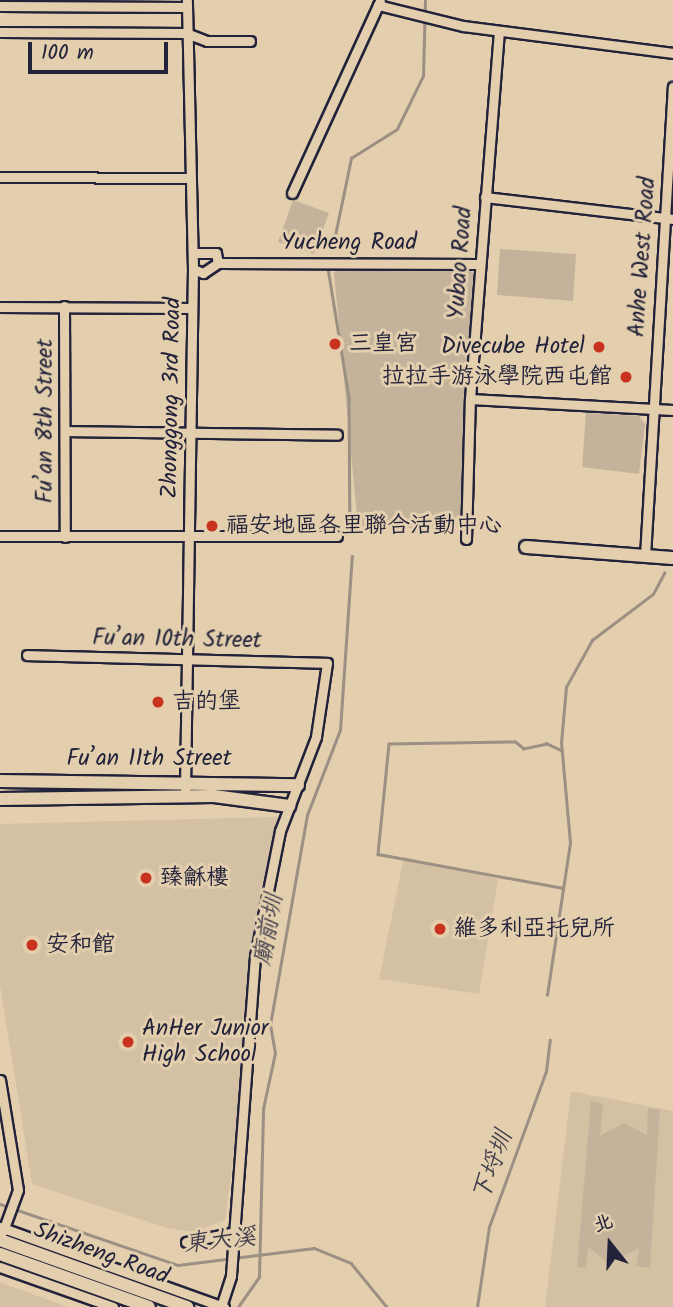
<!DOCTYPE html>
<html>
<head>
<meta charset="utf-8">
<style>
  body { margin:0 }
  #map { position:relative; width:673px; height:1307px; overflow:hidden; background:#e3cfad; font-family:Kalam,"LXGW WenKai TC",sans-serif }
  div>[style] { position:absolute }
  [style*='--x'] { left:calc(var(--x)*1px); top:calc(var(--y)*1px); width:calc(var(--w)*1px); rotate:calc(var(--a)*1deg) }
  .built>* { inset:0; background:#d4c1a4 }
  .green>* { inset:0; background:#c4b39a }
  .stream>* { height:2.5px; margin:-1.25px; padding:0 1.25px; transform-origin:1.25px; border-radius:1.25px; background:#9c8f83 }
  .roads { filter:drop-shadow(2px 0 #22223b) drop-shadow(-2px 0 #22223b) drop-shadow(0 2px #22223b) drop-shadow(0 -2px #22223b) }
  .street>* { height:9px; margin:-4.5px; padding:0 4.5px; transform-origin:4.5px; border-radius:4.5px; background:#e3cfad }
  .secondary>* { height:12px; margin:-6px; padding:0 6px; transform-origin:6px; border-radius:6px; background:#e3cfad }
  .dots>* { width:19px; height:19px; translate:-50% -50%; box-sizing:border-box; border:4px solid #e3cfad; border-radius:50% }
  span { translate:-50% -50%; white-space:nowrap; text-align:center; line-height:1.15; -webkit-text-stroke:6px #e3cfad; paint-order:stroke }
  .street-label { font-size:23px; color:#22223b }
  .poi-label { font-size:23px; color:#22223b }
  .left { translate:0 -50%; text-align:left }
  .right { translate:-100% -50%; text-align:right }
  .water-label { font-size:24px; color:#403d4d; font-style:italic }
  .north { position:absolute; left:575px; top:1209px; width:70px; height:70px; -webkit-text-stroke:5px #e3cfad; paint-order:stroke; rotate:342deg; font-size:19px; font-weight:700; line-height:28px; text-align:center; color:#22223b }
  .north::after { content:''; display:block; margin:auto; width:24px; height:32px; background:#22223b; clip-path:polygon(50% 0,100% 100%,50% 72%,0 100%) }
  .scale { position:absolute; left:28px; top:42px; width:140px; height:32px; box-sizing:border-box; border:4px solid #22223b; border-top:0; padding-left:9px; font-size:21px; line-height:24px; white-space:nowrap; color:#22223b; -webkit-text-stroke:5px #e3cfad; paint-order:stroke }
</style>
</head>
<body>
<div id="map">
  <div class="built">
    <i style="clip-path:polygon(277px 817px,225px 1220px,196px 1232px,167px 1228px,32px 1184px,0 985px,0 824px)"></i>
    <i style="clip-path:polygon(404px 857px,498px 879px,479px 994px,379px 979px)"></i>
    <i style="clip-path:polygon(571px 1091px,673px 1111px,673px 1307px,545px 1307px)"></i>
    <i style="clip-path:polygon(0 1282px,5px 1284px,68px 1307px,0 1307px)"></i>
  </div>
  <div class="green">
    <i style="clip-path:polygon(293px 200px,329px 213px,314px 254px,278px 242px)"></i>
    <i style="clip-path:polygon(500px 249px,576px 254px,573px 301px,497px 295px)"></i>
    <i style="clip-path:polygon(340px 267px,468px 268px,475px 275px,461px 524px,455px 529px,358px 527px,334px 273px)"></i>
    <i style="clip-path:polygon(586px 413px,639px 416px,645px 424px,639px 474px,582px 467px)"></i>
    <i style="clip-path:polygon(591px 1101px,603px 1104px,600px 1136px,624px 1123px,647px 1135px,648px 1108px,660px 1110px,650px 1268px,636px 1266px,639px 1249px,607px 1262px,588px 1247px,586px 1268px,577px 1267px)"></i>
  </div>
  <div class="stream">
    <i style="--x:332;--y:250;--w:94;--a:-78.3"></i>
    <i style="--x:351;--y:158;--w:54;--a:-32.2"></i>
    <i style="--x:397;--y:129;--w:59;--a:-63.9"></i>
    <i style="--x:423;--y:76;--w:76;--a:-88.5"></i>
    <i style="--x:328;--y:268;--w:131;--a:80.8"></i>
    <i style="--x:349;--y:397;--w:133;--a:89.6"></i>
    <i style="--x:562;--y:751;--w:17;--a:-155"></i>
    <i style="--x:547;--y:744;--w:24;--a:168"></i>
    <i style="--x:524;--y:749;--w:11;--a:-142"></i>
    <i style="--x:515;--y:742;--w:126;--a:179.1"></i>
    <i style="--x:389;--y:744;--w:111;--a:95.7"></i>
    <i style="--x:378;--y:854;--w:188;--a:10.4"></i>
    <i style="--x:547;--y:995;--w:154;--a:-81.4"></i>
    <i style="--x:570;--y:843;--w:100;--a:-95.1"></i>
    <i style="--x:561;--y:743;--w:56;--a:-84.9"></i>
    <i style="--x:566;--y:687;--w:54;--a:-61"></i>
    <i style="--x:592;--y:640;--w:76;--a:-37"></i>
    <i style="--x:653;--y:594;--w:24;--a:-62"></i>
    <i style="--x:0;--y:1204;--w:188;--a:18.9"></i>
    <i style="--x:178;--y:1265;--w:137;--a:-7.1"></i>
    <i style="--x:314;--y:1248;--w:40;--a:22"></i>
    <i style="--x:351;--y:1263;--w:57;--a:50.7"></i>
    <i style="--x:238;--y:1307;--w:37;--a:-55"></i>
    <i style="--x:259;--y:1277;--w:168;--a:-88.6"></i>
    <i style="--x:263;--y:1109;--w:57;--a:-77.9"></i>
    <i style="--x:275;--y:1053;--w:28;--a:-100"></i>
    <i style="--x:270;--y:1025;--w:213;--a:-80"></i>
    <i style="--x:307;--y:815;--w:91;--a:-68.8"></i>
    <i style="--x:340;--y:730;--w:174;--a:-86.1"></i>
    <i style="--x:477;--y:1307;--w:81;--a:-81.5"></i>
    <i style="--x:489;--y:1227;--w:166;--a:-69.9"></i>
    <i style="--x:546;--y:1071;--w:31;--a:-83"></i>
  </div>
  <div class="roads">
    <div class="street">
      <i style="--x:378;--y:5;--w:88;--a:13.9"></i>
      <i style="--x:463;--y:26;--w:212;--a:7.3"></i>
      <i style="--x:0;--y:6;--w:187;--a:0.3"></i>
      <i style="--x:0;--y:32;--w:186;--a:0.3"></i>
      <i style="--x:186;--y:33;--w:22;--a:21"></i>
      <i style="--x:207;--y:41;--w:43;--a:0"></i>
      <i style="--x:0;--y:177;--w:190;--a:0.3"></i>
      <i style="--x:292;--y:193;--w:211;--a:-65.4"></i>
      <i style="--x:485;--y:197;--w:189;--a:6.7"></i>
      <i style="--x:193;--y:253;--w:23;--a:0"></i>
      <i style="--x:216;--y:253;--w:10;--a:79"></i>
      <i style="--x:193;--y:269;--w:11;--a:22"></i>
      <i style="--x:203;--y:273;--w:18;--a:-34"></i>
      <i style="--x:218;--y:263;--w:262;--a:0.2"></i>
      <i style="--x:64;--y:306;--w:231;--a:89.8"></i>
      <i style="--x:0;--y:307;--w:191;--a:0.3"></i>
      <i style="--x:470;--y:399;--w:203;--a:3.1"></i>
      <i style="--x:66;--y:431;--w:271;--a:0.8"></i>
      <i style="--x:0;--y:536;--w:337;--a:0"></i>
      <i style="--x:466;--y:539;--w:140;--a:-88.4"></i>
      <i style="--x:470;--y:399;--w:368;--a:-85.5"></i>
      <i style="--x:645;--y:556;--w:470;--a:-86.6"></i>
      <i style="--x:27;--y:655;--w:300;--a:1.5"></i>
      <i style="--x:327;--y:663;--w:75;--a:98.5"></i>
      <i style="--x:316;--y:737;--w:101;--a:111"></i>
      <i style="--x:280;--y:831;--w:127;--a:101.3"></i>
      <i style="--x:255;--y:956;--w:321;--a:94.3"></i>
      <i style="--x:231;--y:1276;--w:33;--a:108"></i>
      <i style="--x:185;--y:789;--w:520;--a:-89.12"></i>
      <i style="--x:193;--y:269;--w:269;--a:-91.3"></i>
      <i style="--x:0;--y:1080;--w:111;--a:80.7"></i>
      <i style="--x:18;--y:1190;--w:44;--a:110.1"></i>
      <i style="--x:0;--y:1227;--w:238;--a:19.7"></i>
      <i style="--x:186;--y:1242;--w:46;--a:-11.3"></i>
      <i style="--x:0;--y:1267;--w:120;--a:19.5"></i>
    </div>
    <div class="secondary">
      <i style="--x:526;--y:547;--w:147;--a:4.3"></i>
      <i style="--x:0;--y:781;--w:298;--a:0.8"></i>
      <i style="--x:0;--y:799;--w:214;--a:-0.8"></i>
      <i style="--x:214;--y:796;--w:76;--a:7.6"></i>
      <i style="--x:0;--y:1240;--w:199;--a:19.7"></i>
      <i style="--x:0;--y:1254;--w:158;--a:19.6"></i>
    </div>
  </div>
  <div class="dots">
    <i style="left:335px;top:344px;background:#c8321e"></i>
    <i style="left:599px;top:347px;background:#c8321e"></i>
    <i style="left:626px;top:377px;background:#c8321e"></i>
    <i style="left:212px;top:526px;background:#c8321e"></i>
    <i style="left:158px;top:702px;background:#c8321e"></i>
    <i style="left:146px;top:878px;background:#c8321e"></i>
    <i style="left:440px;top:929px;background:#c8321e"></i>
    <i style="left:32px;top:945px;background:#c8321e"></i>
    <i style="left:128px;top:1042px;background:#c8321e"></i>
  </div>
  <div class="street-label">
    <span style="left:349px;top:243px">Yucheng Road</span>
    <span style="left:643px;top:257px;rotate:-86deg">Anhe West Road</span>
    <span style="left:461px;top:263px;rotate:-86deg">Yubao Road</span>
    <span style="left:172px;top:398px;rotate:-89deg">Zhonggong 3rd Road</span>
    <span style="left:46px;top:421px;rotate:-90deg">Fu’an 8th Street</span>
    <span style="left:177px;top:640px;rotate:1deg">Fu’an 10th Street</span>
    <span style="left:149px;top:759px">Fu’an 11th Street</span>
    <span style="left:101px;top:1254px;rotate:20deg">Shizheng Road</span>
  </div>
  <div class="poi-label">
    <span class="left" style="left:349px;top:344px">三皇宮</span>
    <span class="right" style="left:585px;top:347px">Divecube Hotel</span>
    <span class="right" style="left:612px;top:377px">拉拉手游泳學院西屯館</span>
    <span class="left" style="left:226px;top:526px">福安地區各里聯合活動中心</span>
    <span class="left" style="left:172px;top:702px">吉的堡</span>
    <span class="left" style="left:160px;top:878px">臻龢樓</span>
    <span class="left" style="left:454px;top:929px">維多利亞托兒所</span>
    <span class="left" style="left:46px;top:945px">安和館</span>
    <span class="left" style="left:142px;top:1042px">AnHer Junior<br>High School</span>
  </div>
  <div class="water-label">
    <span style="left:269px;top:930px;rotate:-80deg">廟前圳</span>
    <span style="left:493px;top:1166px;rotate:-70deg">下埒圳</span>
    <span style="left:220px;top:1241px;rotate:-6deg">東大溪</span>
  </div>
  <div class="north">北</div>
  <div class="scale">100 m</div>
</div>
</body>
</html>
